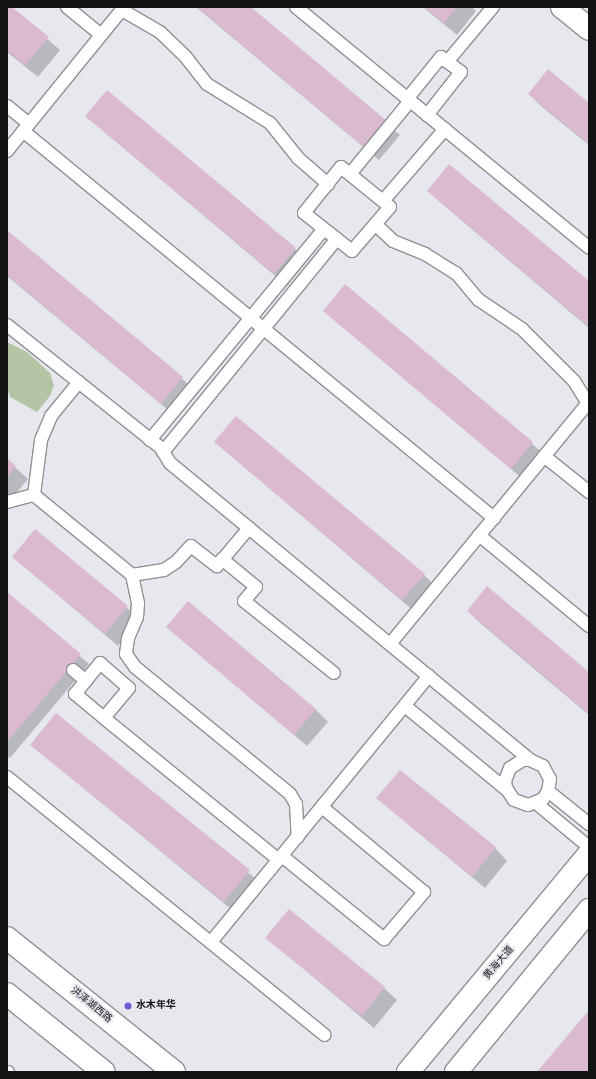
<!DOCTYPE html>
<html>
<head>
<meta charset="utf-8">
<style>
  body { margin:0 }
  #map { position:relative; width:596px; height:1079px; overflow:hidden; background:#e6e8ee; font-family:Signika,"Noto Sans SC",sans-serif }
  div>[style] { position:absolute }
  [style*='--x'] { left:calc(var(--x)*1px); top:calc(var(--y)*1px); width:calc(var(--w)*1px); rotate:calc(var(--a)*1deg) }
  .green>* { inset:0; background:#b4c5a6 }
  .shadow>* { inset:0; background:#0003 }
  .building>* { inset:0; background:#dbb9d1 }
  .roads { filter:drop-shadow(1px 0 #8e9196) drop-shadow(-1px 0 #8e9196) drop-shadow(0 1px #8e9196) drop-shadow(0 -1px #8e9196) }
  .lane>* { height:12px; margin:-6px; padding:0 6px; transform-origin:6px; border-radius:6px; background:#fff }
  .secondary>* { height:22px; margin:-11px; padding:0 11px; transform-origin:11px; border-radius:11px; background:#fff }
  .primary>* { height:22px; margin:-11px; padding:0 11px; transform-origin:11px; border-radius:11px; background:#fff }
  .dots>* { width:11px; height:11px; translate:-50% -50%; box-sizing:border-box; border:2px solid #e6e8ee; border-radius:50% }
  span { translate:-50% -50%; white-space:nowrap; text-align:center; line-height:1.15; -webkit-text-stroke:3.5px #e6e8ee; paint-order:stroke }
  .street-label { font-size:10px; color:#121315 }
  .poi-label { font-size:10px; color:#121315; font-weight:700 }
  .left { translate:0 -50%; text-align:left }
  .frame { position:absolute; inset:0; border:8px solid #121315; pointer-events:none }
</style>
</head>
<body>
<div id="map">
  <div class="green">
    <i style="clip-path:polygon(7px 342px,27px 352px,50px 373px,54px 385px,50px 396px,37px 412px,10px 397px,7px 388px)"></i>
  </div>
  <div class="shadow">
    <i style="clip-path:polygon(7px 7px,10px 7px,60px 50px,38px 77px,7px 52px)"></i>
    <i style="clip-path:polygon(196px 7px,249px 7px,400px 135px,379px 160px)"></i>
    <i style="clip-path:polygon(423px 7px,472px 7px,476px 11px,457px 35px)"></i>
    <i style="clip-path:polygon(529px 94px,589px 104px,589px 145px,541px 106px)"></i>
    <i style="clip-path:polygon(86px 116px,295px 249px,307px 261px,287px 286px)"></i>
    <i style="clip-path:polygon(428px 191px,589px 283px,589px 328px,441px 203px)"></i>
    <i style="clip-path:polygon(7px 231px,195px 390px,174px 415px,7px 276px)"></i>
    <i style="clip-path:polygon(345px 286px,545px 455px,524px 480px,324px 311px)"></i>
    <i style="clip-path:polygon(215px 442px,424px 575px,436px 587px,415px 612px)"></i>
    <i style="clip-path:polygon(7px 460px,28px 479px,7px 504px)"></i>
    <i style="clip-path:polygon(35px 530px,140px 619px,118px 646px,13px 557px)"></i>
    <i style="clip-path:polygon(7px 593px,89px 664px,10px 758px,7px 756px)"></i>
    <i style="clip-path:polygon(468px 611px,589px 674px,589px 715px,480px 623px)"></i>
    <i style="clip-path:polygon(167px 627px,315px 709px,328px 722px,307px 746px)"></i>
    <i style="clip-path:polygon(56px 715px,262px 884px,237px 914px,31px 745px)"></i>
    <i style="clip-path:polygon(377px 798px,495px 848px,507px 861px,485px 888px)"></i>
    <i style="clip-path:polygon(267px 938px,384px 988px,397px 1000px,374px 1028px)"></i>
  </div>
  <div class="building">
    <i style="clip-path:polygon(7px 7px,12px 7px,49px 37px,25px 65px,7px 50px)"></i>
    <i style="clip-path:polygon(197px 7px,251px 7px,388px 122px,366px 149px)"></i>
    <i style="clip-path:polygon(424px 7px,457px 7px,444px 23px)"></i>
    <i style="clip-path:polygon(548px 69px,589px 103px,589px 144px,528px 94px)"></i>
    <i style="clip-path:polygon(107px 90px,296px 248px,274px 274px,85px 116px)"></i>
    <i style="clip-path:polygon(449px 164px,589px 281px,589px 327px,427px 191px)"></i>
    <i style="clip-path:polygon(7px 230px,183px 377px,161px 404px,7px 275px)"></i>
    <i style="clip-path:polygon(345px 284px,533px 442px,511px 469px,323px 311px)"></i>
    <i style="clip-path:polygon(236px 416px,425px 574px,402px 600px,214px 442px)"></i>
    <i style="clip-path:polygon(7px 458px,16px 466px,7px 477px)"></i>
    <i style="clip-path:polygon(35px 529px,128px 606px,105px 634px,12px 557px)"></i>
    <i style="clip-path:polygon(487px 586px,589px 672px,589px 714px,467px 611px)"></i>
    <i style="clip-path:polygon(7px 592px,81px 654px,7px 742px)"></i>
    <i style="clip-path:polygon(188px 601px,316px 709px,294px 735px,166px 627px)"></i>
    <i style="clip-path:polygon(56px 713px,250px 870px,224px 902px,30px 745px)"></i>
    <i style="clip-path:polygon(400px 770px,496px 847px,472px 877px,376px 798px)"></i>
    <i style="clip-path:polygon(289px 909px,385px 987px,362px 1016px,265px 938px)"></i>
    <i style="clip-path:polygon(589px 1010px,589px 1072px,537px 1072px)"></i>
  </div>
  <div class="roads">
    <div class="lane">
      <i style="--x:67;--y:7;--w:44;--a:39.5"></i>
      <i style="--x:296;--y:7;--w:379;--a:39.4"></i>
      <i style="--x:122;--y:10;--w:44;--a:30.1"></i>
      <i style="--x:160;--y:32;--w:35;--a:44"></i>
      <i style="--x:185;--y:56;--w:36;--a:52"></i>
      <i style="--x:207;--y:84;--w:74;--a:31.8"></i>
      <i style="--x:270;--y:123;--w:45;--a:51.3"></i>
      <i style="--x:298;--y:158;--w:40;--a:41"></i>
      <i style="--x:447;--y:62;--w:72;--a:-50.1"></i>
      <i style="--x:407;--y:99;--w:54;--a:-51"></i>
      <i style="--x:441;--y:57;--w:25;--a:37"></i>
      <i style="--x:461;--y:72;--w:55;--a:128.3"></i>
      <i style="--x:7;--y:106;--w:28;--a:39"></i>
      <i style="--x:23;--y:131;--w:610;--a:39.41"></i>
      <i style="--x:7;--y:151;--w:186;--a:-50.9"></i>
      <i style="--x:341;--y:167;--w:63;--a:39.2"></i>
      <i style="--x:390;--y:207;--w:58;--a:130.8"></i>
      <i style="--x:352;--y:251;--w:61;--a:-141.6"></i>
      <i style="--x:304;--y:213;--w:59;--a:-51.2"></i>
      <i style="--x:350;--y:174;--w:94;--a:-50.6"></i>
      <i style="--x:383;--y:201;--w:95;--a:-49.3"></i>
      <i style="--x:375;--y:224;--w:25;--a:43"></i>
      <i style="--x:393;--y:241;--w:35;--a:22"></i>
      <i style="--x:425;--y:254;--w:36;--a:32"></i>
      <i style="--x:456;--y:273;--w:35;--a:50"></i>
      <i style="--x:479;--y:300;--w:52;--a:34"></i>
      <i style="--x:522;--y:329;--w:74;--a:45"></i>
      <i style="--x:574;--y:381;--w:26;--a:58"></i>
      <i style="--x:7;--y:325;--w:197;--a:38.6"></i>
      <i style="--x:161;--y:448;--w:17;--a:59"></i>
      <i style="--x:170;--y:463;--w:467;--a:39.5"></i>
      <i style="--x:530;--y:760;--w:14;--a:25"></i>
      <i style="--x:543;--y:766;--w:15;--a:62"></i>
      <i style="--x:550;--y:779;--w:12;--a:99"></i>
      <i style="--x:548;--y:791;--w:9;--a:122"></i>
      <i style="--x:543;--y:799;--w:16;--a:158"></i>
      <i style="--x:528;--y:805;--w:15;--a:-160"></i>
      <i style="--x:514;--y:800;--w:14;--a:-124"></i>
      <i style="--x:506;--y:788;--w:7;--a:-98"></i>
      <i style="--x:505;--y:781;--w:14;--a:-69"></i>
      <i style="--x:510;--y:768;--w:15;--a:-32"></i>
      <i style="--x:523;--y:760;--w:7;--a:0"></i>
      <i style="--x:150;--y:440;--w:273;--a:-50.5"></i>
      <i style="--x:163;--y:452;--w:275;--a:-50.8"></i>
      <i style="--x:544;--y:456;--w:58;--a:38.7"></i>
      <i style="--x:34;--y:495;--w:55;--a:-82.7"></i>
      <i style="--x:41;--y:440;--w:26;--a:-67"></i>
      <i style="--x:51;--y:416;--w:44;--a:-50.5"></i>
      <i style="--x:7;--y:502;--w:28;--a:-15"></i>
      <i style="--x:34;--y:495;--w:127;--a:39.2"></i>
      <i style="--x:132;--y:575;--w:29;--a:78"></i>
      <i style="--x:138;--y:603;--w:14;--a:94"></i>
      <i style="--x:137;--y:617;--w:23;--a:113"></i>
      <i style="--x:128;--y:638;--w:16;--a:97"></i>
      <i style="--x:126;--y:654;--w:16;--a:55"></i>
      <i style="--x:135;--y:667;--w:200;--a:39.3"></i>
      <i style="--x:290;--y:794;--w:12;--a:59"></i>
      <i style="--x:296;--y:804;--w:33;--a:87"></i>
      <i style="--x:479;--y:535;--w:143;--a:39.6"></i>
      <i style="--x:222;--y:559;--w:44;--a:39.5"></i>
      <i style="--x:256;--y:587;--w:18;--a:131"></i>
      <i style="--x:244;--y:601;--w:115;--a:38.7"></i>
      <i style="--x:132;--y:575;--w:32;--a:-9"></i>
      <i style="--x:164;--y:570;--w:14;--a:-34"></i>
      <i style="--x:176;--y:562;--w:22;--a:-47"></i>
      <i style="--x:191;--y:546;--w:33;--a:38"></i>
      <i style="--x:217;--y:566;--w:50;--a:-49.9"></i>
      <i style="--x:390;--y:644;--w:313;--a:-50.6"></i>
      <i style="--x:100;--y:663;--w:38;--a:41"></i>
      <i style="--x:129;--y:688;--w:39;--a:130"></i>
      <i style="--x:104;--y:718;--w:38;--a:-140"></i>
      <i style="--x:75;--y:694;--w:40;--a:-51"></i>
      <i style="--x:73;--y:670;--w:17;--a:40"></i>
      <i style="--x:405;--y:706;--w:134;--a:39.5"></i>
      <i style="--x:104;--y:718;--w:225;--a:39.1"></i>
      <i style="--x:7;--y:777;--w:409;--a:39.1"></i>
      <i style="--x:548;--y:791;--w:53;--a:38.8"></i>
      <i style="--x:536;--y:803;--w:69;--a:39.7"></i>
      <i style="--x:282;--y:856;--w:132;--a:39.1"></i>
      <i style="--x:384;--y:939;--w:62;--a:-49.6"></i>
      <i style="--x:424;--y:892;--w:133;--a:-140.2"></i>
      <i style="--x:211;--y:942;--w:344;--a:-50.7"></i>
      <i style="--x:7;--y:1072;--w:1;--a:0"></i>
    </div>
    <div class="secondary">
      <i style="--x:562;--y:7;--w:35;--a:39"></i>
      <i style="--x:408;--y:1072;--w:283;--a:-50.3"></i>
      <i style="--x:456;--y:1072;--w:210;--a:-50.6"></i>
    </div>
    <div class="primary">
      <i style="--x:7;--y:938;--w:214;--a:38.7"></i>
      <i style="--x:7;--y:994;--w:124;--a:38.8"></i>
    </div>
  </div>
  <div class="dots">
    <i style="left:128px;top:1006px;background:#7259d3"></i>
  </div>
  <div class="street-label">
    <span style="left:499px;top:963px;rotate:-50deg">黄海大道</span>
    <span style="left:91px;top:1005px;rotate:39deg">洪泽湖西路</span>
  </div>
  <div class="poi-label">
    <span class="left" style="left:136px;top:1006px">水木年华</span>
  </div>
  <div class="frame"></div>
</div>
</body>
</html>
